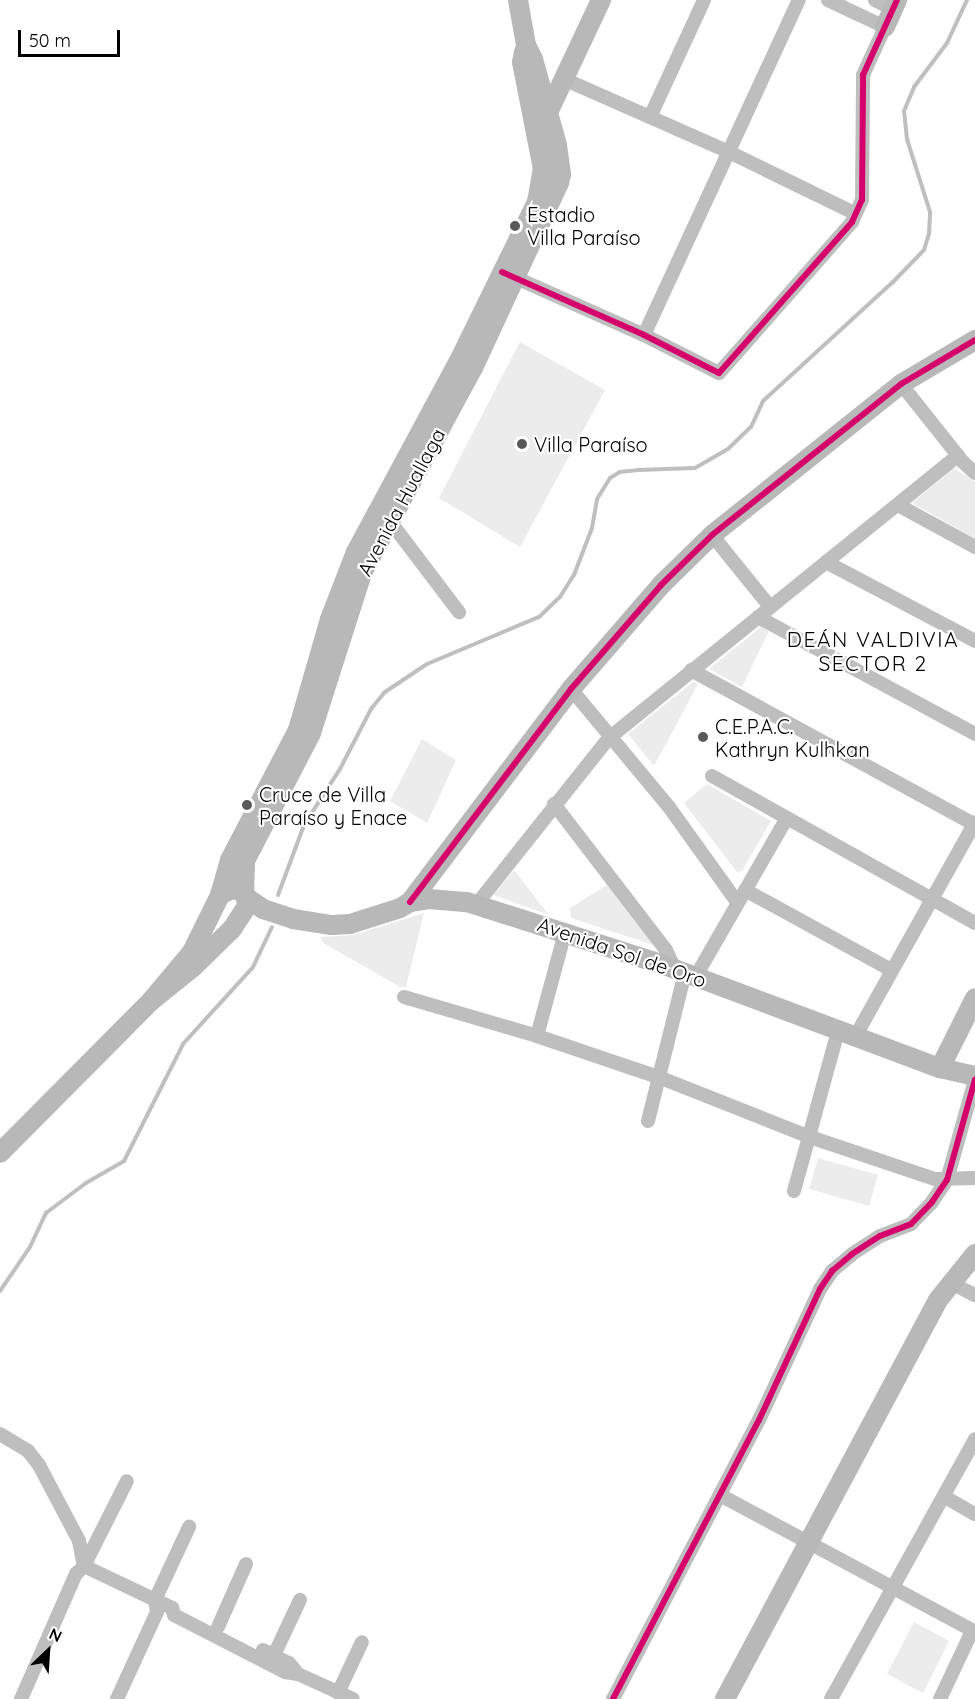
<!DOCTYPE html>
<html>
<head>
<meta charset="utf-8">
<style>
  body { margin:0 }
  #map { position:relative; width:975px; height:1699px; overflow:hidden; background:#fff; font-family:Quicksand,sans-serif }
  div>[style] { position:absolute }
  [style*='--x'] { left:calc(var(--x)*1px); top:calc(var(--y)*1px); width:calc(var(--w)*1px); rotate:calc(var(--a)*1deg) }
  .green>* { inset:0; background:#ececec }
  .stream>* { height:4px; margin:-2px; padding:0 2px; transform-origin:2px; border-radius:2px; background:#bfbfbf }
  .street>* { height:14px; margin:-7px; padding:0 7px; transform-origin:7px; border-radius:7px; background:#bebebe }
  .secondary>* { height:20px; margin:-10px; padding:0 10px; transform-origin:10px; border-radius:10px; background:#b8b8b8 }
  .cycleway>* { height:6px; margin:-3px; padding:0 3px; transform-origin:3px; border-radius:3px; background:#d6006c }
  .dots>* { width:16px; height:16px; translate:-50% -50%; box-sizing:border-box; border:3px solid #fff; border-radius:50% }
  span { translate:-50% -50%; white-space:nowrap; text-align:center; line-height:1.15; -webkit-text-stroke:4.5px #fff; paint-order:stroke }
  .poi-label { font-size:20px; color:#000 }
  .left { translate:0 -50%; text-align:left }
  .street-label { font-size:20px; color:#000 }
  .neighbourhood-label { font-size:21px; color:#000; letter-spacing:1.5px }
  .north { position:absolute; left:18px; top:1621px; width:60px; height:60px; -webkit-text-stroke:4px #fff; paint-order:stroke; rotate:25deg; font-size:16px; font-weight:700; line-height:24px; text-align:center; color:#000 }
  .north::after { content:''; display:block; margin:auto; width:21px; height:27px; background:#000; clip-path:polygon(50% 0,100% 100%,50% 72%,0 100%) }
  .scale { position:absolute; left:18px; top:30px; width:102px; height:27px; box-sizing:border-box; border:3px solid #000; border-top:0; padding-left:8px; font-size:18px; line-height:21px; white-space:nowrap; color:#000; -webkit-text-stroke:4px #fff; paint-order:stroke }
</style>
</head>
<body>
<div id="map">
  <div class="green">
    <i style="clip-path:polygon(520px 342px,605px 390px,520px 547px,439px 498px)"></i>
    <i style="clip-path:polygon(954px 468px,975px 482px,975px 539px,914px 504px,914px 501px)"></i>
    <i style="clip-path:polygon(761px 627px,769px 631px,742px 687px,709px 669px)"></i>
    <i style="clip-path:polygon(693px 682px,698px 684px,654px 766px,628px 734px)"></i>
    <i style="clip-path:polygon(422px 739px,456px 760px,427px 823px,390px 801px)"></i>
    <i style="clip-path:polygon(707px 784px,771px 821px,742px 871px,737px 872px,684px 803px)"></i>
    <i style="clip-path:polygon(514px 870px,549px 915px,493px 895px)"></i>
    <i style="clip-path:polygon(610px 883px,656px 946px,571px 918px,570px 908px)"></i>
    <i style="clip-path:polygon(424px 913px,406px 987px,400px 987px,322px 942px,321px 939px,321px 937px,353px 935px)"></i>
    <i style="clip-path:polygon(818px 1158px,878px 1175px,869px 1206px,809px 1189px)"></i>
    <i style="clip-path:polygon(914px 1622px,949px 1641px,923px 1693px,887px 1674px)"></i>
  </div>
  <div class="stream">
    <i style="--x:278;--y:895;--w:75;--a:-69.6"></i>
    <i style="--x:304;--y:825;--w:67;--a:-57.3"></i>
    <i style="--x:340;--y:769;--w:68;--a:-62.7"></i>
    <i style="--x:371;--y:709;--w:22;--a:-51"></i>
    <i style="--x:385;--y:692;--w:50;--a:-33.7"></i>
    <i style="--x:427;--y:664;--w:121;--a:-22.8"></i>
    <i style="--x:539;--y:617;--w:29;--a:-44"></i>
    <i style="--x:560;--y:597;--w:26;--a:-58"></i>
    <i style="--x:574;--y:575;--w:50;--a:-69"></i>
    <i style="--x:592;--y:528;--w:29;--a:-80"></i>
    <i style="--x:597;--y:499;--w:25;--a:-58"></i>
    <i style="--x:610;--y:478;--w:12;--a:-31"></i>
    <i style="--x:620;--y:472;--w:18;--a:-6"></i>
    <i style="--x:638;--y:470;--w:57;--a:-2"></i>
    <i style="--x:695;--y:468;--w:39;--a:-30"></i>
    <i style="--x:729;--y:448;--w:30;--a:-44"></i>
    <i style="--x:751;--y:427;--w:29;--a:-65"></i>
    <i style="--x:763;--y:401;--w:175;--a:-42.5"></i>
    <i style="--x:892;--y:283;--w:46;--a:-45.9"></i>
    <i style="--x:924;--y:250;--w:17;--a:-73"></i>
    <i style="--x:929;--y:234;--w:22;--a:-87"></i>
    <i style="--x:930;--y:212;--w:77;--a:-107.5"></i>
    <i style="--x:907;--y:139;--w:28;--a:-96"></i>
    <i style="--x:904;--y:111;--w:26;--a:-67"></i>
    <i style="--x:914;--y:87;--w:55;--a:-53.1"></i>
    <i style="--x:947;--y:43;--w:47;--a:-65.1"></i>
    <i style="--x:0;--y:1291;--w:53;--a:-55.7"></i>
    <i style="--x:30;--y:1247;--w:38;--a:-65"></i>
    <i style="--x:46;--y:1213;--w:50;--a:-36.9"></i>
    <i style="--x:86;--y:1183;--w:44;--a:-30.1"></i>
    <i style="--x:124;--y:1161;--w:131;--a:-63.2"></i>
    <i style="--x:183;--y:1044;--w:104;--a:-47.7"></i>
    <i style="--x:253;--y:967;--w:44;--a:-64.6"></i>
  </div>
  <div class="street">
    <i style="--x:875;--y:0;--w:20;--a:27"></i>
    <i style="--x:566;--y:80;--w:178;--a:23.8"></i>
    <i style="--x:729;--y:152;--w:141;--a:26"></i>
    <i style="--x:650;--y:117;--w:129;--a:-65.2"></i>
    <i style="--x:507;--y:274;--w:150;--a:24"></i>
    <i style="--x:644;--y:335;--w:84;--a:26.9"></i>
    <i style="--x:719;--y:373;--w:201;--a:-48.6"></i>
    <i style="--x:852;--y:222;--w:24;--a:-66"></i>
    <i style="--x:862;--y:200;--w:125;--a:-89.5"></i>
    <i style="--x:863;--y:75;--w:53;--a:-65.4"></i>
    <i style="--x:885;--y:27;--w:63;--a:-154.7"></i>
    <i style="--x:644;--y:335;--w:369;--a:-65.2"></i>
    <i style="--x:901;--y:384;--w:100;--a:51.5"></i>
    <i style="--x:963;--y:462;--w:16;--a:43"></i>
    <i style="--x:898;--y:505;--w:88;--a:28.6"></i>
    <i style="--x:386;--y:516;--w:121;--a:52.8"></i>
    <i style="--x:712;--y:535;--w:92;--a:51.1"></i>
    <i style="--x:826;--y:562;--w:169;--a:27.9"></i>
    <i style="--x:758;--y:617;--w:247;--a:28.3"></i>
    <i style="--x:691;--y:670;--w:322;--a:28.6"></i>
    <i style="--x:571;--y:689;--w:153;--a:50.3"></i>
    <i style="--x:669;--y:807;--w:117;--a:54.4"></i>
    <i style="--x:712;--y:776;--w:301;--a:29.2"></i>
    <i style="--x:554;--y:804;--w:184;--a:52.5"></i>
    <i style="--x:666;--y:950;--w:21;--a:65"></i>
    <i style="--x:745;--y:890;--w:166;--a:28.7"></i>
    <i style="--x:476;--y:905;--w:213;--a:-51.5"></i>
    <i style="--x:609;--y:738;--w:449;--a:-39"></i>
    <i style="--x:696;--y:976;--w:182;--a:-60.1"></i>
    <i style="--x:404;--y:997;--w:139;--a:16.3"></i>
    <i style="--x:537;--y:1036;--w:131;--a:18.7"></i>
    <i style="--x:661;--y:1078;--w:160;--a:21.6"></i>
    <i style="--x:810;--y:1137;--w:132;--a:18.6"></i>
    <i style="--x:935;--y:1179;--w:40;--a:-1.4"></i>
    <i style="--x:537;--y:1036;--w:108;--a:-74.9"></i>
    <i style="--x:855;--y:1037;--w:246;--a:-60.8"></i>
    <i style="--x:648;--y:1121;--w:153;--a:-76"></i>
    <i style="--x:794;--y:1191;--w:166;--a:-74.6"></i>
    <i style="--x:951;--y:1283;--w:27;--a:27"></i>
    <i style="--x:0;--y:1434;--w:33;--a:31"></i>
    <i style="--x:28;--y:1451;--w:18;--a:52"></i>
    <i style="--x:39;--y:1465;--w:86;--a:62.2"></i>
    <i style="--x:79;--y:1541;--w:25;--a:79"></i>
    <i style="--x:720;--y:1495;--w:289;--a:28.2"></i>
    <i style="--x:945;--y:1497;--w:34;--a:30"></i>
    <i style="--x:84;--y:1566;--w:98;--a:25.5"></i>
    <i style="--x:172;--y:1608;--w:7;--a:74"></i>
    <i style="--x:174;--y:1615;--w:125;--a:27.2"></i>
    <i style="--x:285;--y:1672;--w:13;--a:9"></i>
    <i style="--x:298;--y:1674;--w:60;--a:24.4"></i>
    <i style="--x:218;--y:1627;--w:69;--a:-66"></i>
    <i style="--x:263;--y:1650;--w:29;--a:27"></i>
    <i style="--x:289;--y:1663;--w:14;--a:51"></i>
    <i style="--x:274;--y:1655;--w:61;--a:-64.7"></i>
    <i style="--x:338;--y:1693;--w:56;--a:-64.8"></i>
    <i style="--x:21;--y:1699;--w:137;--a:-66.3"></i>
    <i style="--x:76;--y:1574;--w:11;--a:-45"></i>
    <i style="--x:84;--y:1566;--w:95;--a:-63.2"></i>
    <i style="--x:117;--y:1699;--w:96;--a:-65.3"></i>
    <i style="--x:157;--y:1612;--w:12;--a:-99"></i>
    <i style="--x:155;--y:1600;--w:81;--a:-65"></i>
    <i style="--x:613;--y:1699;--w:315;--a:-62.4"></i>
    <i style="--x:759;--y:1420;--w:145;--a:-65"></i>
    <i style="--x:820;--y:1289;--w:22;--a:-56"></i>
    <i style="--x:832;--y:1271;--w:26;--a:-40"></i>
    <i style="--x:852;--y:1254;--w:33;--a:-33"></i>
    <i style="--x:880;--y:1236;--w:33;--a:-21"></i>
    <i style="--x:911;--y:1224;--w:30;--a:-46"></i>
    <i style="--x:932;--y:1202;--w:27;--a:-56"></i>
    <i style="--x:947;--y:1180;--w:104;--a:-74.4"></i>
    <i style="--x:831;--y:1699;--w:297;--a:-61"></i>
    <i style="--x:940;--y:1699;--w:75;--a:-64.8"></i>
  </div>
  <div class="secondary">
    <i style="--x:885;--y:27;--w:30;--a:-66"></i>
    <i style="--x:545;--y:119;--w:132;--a:-64.8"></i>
    <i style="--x:244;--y:894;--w:33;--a:-88"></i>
    <i style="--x:245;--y:861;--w:144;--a:-62.7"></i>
    <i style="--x:311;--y:733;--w:168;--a:-72.3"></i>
    <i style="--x:362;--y:573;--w:233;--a:-61.6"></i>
    <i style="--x:473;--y:368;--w:204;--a:-65.1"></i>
    <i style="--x:559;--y:183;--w:9;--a:-77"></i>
    <i style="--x:561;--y:174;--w:29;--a:-98"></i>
    <i style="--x:557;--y:145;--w:89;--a:-105.6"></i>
    <i style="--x:533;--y:59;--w:16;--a:-117"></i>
    <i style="--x:526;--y:45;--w:46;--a:-100.1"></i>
    <i style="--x:220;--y:895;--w:36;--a:-74"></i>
    <i style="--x:230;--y:860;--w:147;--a:-62.4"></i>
    <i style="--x:298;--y:730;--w:116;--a:-73.9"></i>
    <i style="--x:330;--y:619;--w:72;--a:-68.8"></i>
    <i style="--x:356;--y:552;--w:217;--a:-61.7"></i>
    <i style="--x:459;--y:361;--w:177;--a:-63.9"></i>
    <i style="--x:537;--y:202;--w:34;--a:-80"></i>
    <i style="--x:543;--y:169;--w:109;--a:-101.1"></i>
    <i style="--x:522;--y:62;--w:10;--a:-79"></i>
    <i style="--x:246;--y:897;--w:21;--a:35"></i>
    <i style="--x:263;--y:909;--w:32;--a:18"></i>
    <i style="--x:293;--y:919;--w:39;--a:9"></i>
    <i style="--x:332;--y:925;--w:18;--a:-3"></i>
    <i style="--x:350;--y:924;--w:52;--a:-17.7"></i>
    <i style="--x:400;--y:908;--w:12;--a:-31"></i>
    <i style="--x:410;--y:902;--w:19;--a:-9"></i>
    <i style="--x:429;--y:899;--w:38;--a:5"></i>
    <i style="--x:467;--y:902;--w:207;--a:17.7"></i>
    <i style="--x:664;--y:965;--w:295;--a:20.5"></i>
    <i style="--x:940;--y:1068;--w:36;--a:13"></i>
    <i style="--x:410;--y:902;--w:267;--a:-52.9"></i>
    <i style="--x:571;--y:689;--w:138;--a:-49.1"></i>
    <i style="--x:661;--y:585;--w:71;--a:-44.4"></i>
    <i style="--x:712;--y:535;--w:242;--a:-38.6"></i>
    <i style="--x:901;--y:384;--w:86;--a:-30.7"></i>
    <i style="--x:940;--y:1068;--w:78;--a:-63.4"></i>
    <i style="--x:0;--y:1153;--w:216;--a:-45.2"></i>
    <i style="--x:152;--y:1000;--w:62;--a:-50.2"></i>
    <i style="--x:192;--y:952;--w:64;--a:-63.8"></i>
    <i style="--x:220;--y:895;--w:13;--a:-27"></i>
    <i style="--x:232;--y:889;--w:9;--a:13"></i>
    <i style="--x:241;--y:891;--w:8;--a:50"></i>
    <i style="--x:246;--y:897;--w:9;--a:84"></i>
    <i style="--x:247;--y:906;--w:27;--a:123"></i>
    <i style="--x:232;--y:929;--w:56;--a:135.7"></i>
    <i style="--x:192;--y:968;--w:51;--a:141.3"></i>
    <i style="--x:725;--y:1699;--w:452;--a:-61.9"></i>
    <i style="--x:938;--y:1300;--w:59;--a:-51.2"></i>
  </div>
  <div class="cycleway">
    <i style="--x:502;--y:272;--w:155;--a:23.9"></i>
    <i style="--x:644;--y:335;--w:84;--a:26.9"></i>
    <i style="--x:719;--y:373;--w:201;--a:-48.6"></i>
    <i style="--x:852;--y:222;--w:24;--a:-66"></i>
    <i style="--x:862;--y:200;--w:125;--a:-89.5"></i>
    <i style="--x:863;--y:75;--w:82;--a:-65.6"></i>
    <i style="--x:410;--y:902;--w:267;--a:-52.9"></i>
    <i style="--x:571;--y:689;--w:138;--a:-49.1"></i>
    <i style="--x:661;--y:585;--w:71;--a:-44.4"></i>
    <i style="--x:712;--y:535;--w:242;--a:-38.6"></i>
    <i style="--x:901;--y:384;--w:86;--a:-30.7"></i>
    <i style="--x:613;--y:1699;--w:315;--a:-62.4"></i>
    <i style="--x:759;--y:1420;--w:145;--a:-65"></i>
    <i style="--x:820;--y:1289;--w:22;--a:-56"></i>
    <i style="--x:832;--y:1271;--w:26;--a:-40"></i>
    <i style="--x:852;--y:1254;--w:33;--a:-33"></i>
    <i style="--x:880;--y:1236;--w:33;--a:-21"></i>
    <i style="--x:911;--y:1224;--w:30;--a:-46"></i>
    <i style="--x:932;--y:1202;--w:27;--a:-56"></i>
    <i style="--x:947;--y:1180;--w:104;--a:-74.4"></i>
  </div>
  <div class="dots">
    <i style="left:515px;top:226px;background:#595959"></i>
    <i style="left:522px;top:444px;background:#595959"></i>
    <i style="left:703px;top:737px;background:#595959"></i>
    <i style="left:247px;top:805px;background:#595959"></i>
  </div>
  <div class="poi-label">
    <span class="left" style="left:527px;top:226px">Estadio<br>Villa Paraíso</span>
    <span class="left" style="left:534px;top:444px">Villa Paraíso</span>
    <span class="left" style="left:715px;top:738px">C.E.P.A.C.<br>Kathryn Kulhkan</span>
    <span class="left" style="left:259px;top:806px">Cruce de Villa<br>Paraíso y Enace</span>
  </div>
  <div class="street-label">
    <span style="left:401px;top:502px;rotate:-62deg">Avenida Huallaga</span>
    <span style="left:622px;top:952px;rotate:19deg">Avenida Sol de Oro</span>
  </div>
  <div class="neighbourhood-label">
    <span style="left:873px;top:651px">DEÁN VALDIVIA<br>SECTOR 2</span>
  </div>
  <div class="north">N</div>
  <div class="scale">50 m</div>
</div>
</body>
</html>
